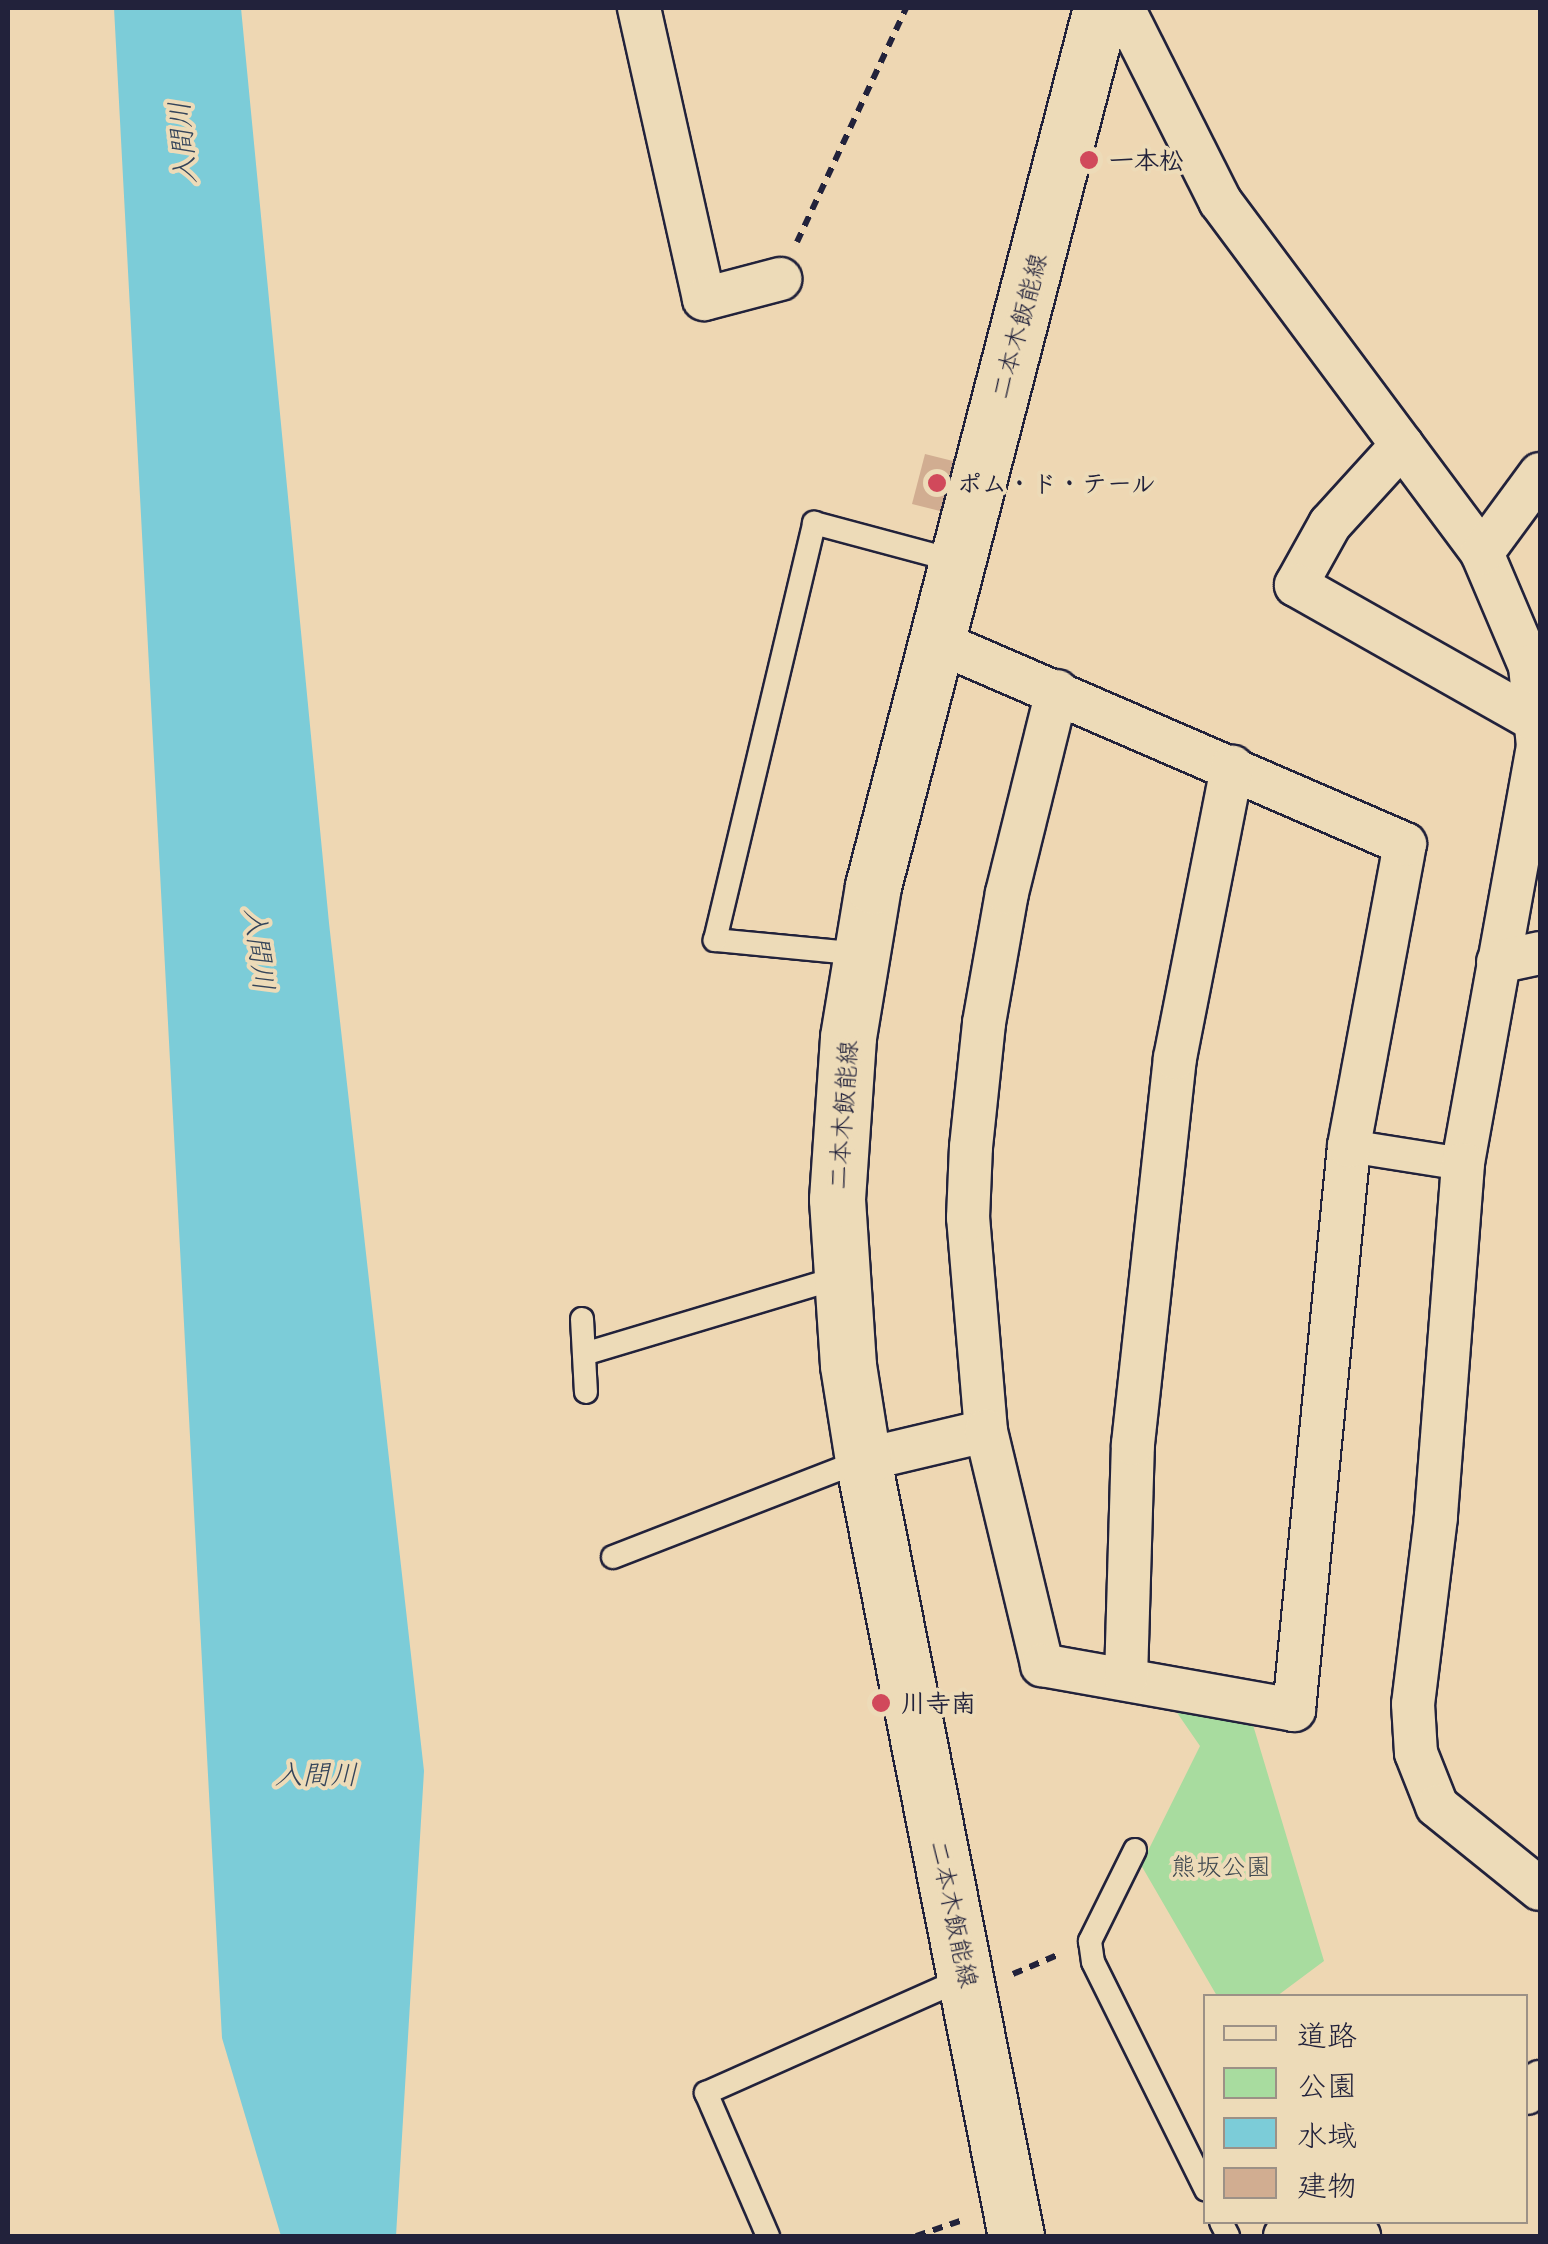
<!DOCTYPE html>
<html>
<head>
<meta charset="utf-8">
<style>
  body { margin:0 }
  #map { position:relative; width:1548px; height:2244px; overflow:hidden; background:#eed7b3; font-family:"Shantell Sans","Klee One",sans-serif }
  div>[style] { position:absolute }
  [style*='--x'] { left:calc(var(--x)*1px); top:calc(var(--y)*1px); width:calc(var(--w)*1px); rotate:calc(var(--a)*1deg) }
  .green>* { inset:0; background:#a8dc9f }
  .water>* { inset:0; background:#7cccd8 }
  .building>* { inset:0; background:#d1ad91 }
  .path>* { height:6px; margin-top:-3px; transform-origin:0; background:repeating-linear-gradient(90deg,#22223b 0 10px,transparent 0 18px) }
  .roads { filter:drop-shadow(2px 0 #22223b) drop-shadow(-2px 0 #22223b) drop-shadow(0 2px #22223b) drop-shadow(0 -2px #22223b) }
  .service>* { height:22px; margin:-11px; padding:0 11px; transform-origin:11px; border-radius:11px; background:#eddbb8 }
  .pedestrian>* { height:32px; margin:-16px; padding:0 16px; transform-origin:16px; border-radius:16px; background:#eddbb8 }
  .minor>* { height:42px; margin:-21px; padding:0 21px; transform-origin:21px; border-radius:21px; background:#eddbb8 }
  .secondary>* { height:55px; margin:-27.5px; padding:0 27.5px; transform-origin:27.5px; border-radius:27.5px; background:#eddbb8 }
  .dots>* { width:28px; height:28px; translate:-50% -50%; box-sizing:border-box; border:5px solid #eddbb8; border-radius:50% }
  span { translate:-50% -50%; white-space:nowrap; text-align:center; line-height:1.15; -webkit-text-stroke:8px #eddbb8; paint-order:stroke }
  .poi-label { font-size:25px; color:#22223b; font-weight:700 }
  .left { translate:0 -50%; text-align:left }
  .street-label { font-size:25px; color:#22223b }
  .park-label { font-size:25px; color:#3d474f }
  .water-label { font-size:28px; color:#34445a; font-style:italic }
  .frame { position:absolute; inset:0; border:10px solid #22223b; pointer-events:none }
  .legend { position:absolute; left:1203px; top:1994px; width:325px; height:230px; box-sizing:border-box; background:#eddbb8; border:2px solid #9c9186; margin:0; padding:12px 18px; list-style:none; font-size:30px; color:#22223b }
  .legend li { display:flex; align-items:center; gap:20px; height:50px }
  .legend b { width:50px; border:2px solid #9c9186 }
</style>
</head>
<body>
<div id="map">
  <div class="green">
    <i style="clip-path:polygon(1171px 1704px,1250px 1715px,1324px 1961px,1277px 1996px,1217px 1996px,1141px 1865px,1200px 1746px)"></i>
  </div>
  <div class="water">
    <i style="clip-path:polygon(114px 8px,241px 8px,329px 923px,424px 1771px,396px 2236px,281px 2236px,222px 2038px)"></i>
  </div>
  <div class="building">
    <i style="clip-path:polygon(925px 454px,961px 463px,948px 513px,912px 504px)"></i>
  </div>
  <div class="path">
    <i style="--x:797;--y:242;--w:258;--a:-65"></i>
    <i style="--x:1013;--y:1974;--w:53;--a:-23.2"></i>
    <i style="--x:916;--y:2236;--w:53;--a:-18.8"></i>
  </div>
  <div class="roads">
    <div class="service">
      <i style="--x:861;--y:954;--w:147;--a:-174.5"></i>
      <i style="--x:715;--y:940;--w:429;--a:-76.6"></i>
      <i style="--x:814;--y:523;--w:147;--a:15"></i>
      <i style="--x:582;--y:1319;--w:73;--a:86.9"></i>
      <i style="--x:584;--y:1354;--w:267;--a:-16.7"></i>
      <i style="--x:613;--y:1557;--w:268;--a:-21.2"></i>
      <i style="--x:1135;--y:1850;--w:102;--a:116.3"></i>
      <i style="--x:1090;--y:1941;--w:21;--a:82"></i>
      <i style="--x:1093;--y:1962;--w:254;--a:63.6"></i>
      <i style="--x:1221;--y:2222;--w:16;--a:63"></i>
      <i style="--x:768;--y:2236;--w:156;--a:-113.4"></i>
      <i style="--x:706;--y:2093;--w:286;--a:-24"></i>
    </div>
    <div class="pedestrian">
      <i style="--x:1349;--y:1146;--w:115;--a:9"></i>
    </div>
    <div class="minor">
      <i style="--x:639;--y:8;--w:298;--a:77.4"></i>
      <i style="--x:704;--y:299;--w:79;--a:-14.7"></i>
      <i style="--x:1123;--y:8;--w:216;--a:63.3"></i>
      <i style="--x:1220;--y:201;--w:439;--a:53.3"></i>
      <i style="--x:1482;--y:553;--w:123;--a:67"></i>
      <i style="--x:1530;--y:666;--w:80;--a:84.3"></i>
      <i style="--x:1538;--y:746;--w:425;--a:100.2"></i>
      <i style="--x:1463;--y:1164;--w:354;--a:94.4"></i>
      <i style="--x:1436;--y:1517;--w:188;--a:97"></i>
      <i style="--x:1413;--y:1704;--w:49;--a:86.5"></i>
      <i style="--x:1416;--y:1753;--w:57;--a:68.4"></i>
      <i style="--x:1437;--y:1806;--w:132;--a:38.9"></i>
      <i style="--x:1402;--y:445;--w:107;--a:132.3"></i>
      <i style="--x:1330;--y:524;--w:70;--a:119.1"></i>
      <i style="--x:1296;--y:585;--w:280;--a:29.5"></i>
      <i style="--x:1482;--y:553;--w:98;--a:-53.7"></i>
      <i style="--x:1498;--y:962;--w:43;--a:-12.1"></i>
      <i style="--x:986;--y:1431;--w:214;--a:-94.8"></i>
      <i style="--x:968;--y:1218;--w:71;--a:-87.6"></i>
      <i style="--x:971;--y:1147;--w:125;--a:-84"></i>
      <i style="--x:984;--y:1023;--w:132;--a:-80"></i>
      <i style="--x:1007;--y:893;--w:208;--a:-76.1"></i>
      <i style="--x:863;--y:1460;--w:126;--a:-13.3"></i>
      <i style="--x:986;--y:1431;--w:241;--a:76.5"></i>
      <i style="--x:1042;--y:1665;--w:256;--a:10.1"></i>
      <i style="--x:1294;--y:1710;--w:567;--a:-84.43"></i>
      <i style="--x:1349;--y:1146;--w:307;--a:-79.5"></i>
      <i style="--x:1405;--y:844;--w:511;--a:-156.6"></i>
      <i style="--x:1126;--y:1678;--w:234;--a:-88.3"></i>
      <i style="--x:1133;--y:1444;--w:388;--a:-83.8"></i>
      <i style="--x:1175;--y:1058;--w:297;--a:-78.9"></i>
      <i style="--x:1526;--y:2093;--w:18;--a:-38"></i>
      <i style="--x:1350;--y:2222;--w:17;--a:57"></i>
      <i style="--x:1285;--y:2236;--w:37;--a:-22"></i>
    </div>
    <div class="secondary">
      <i style="--x:1016;--y:2236;--w:791;--a:-101.15"></i>
      <i style="--x:863;--y:1460;--w:96;--a:-99"></i>
      <i style="--x:848;--y:1365;--w:166;--a:-93.8"></i>
      <i style="--x:837;--y:1199;--w:162;--a:-86.1"></i>
      <i style="--x:848;--y:1037;--w:153;--a:-80.6"></i>
      <i style="--x:873;--y:886;--w:907;--a:-75.44"></i>
    </div>
  </div>
  <div class="dots">
    <i style="left:1089px;top:160px;background:#d1495b"></i>
    <i style="left:937px;top:483px;background:#d1495b"></i>
    <i style="left:881px;top:1703px;background:#d1495b"></i>
  </div>
  <div class="poi-label">
    <span class="left" style="left:1109px;top:160px">一本松</span>
    <span class="left" style="left:957px;top:483px">ポム・ド・テール</span>
    <span class="left" style="left:901px;top:1703px">川寺南</span>
  </div>
  <div class="street-label">
    <span style="left:1019px;top:326px;rotate:-75deg">二本木飯能線</span>
    <span style="left:843px;top:1115px;rotate:-86deg">二本木飯能線</span>
    <span style="left:954px;top:1914px;rotate:78deg">二本木飯能線</span>
  </div>
  <div class="park-label">
    <span style="left:1221px;top:1866px">熊坂公園</span>
  </div>
  <div class="water-label">
    <span style="left:182px;top:143px;rotate:-95deg">入間川</span>
    <span style="left:260px;top:949px;rotate:83deg">入間川</span>
    <span style="left:316px;top:1774px">入間川</span>
  </div>
  <div class="frame"></div>
  <ul class="legend">
  <li><b style="height:12px;background:#eddbb8"></b>道路</li>
  <li><b style="height:28px;background:#a8dc9f"></b>公園</li>
  <li><b style="height:28px;background:#7cccd8"></b>水域</li>
  <li><b style="height:28px;background:#d1ad91"></b>建物</li>
  </ul>
</div>
</body>
</html>
